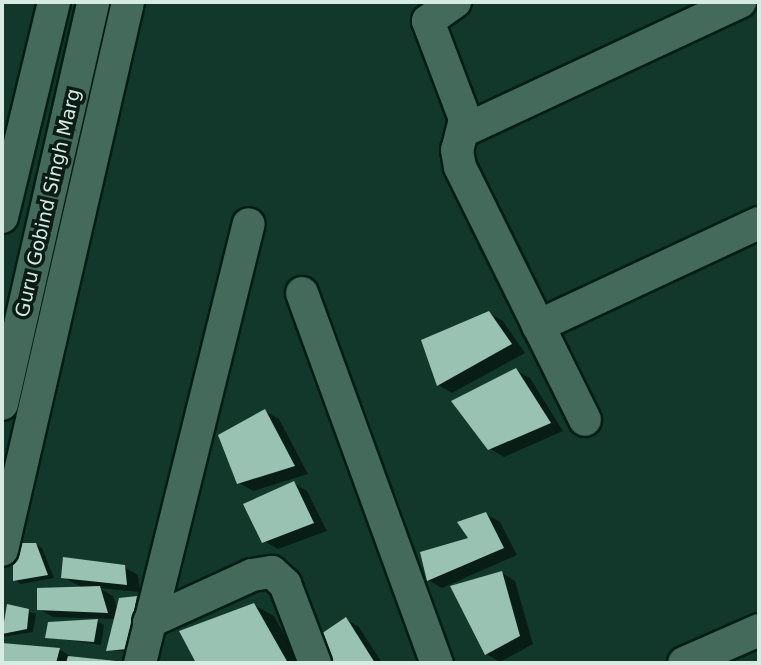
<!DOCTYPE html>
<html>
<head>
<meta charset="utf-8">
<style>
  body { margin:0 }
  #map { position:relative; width:761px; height:665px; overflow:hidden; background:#11382b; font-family:"DejaVu Sans",sans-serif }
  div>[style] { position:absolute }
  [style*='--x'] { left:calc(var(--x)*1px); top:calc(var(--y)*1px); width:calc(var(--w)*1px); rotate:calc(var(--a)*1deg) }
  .shadow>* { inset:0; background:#0007 }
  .building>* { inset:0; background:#99c2b2 }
  .roads { filter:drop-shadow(2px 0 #011d14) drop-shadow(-2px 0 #011d14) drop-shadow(0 2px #011d14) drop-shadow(0 -2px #011d14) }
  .minor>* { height:32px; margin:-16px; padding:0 16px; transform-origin:16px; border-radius:16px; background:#446a5c }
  span { translate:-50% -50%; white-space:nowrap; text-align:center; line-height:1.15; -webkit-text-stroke:7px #0b1b16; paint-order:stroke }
  .street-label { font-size:19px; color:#d6ebe2 }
  .frame { position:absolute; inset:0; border:4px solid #d6ebe2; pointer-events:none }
</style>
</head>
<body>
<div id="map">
  <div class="shadow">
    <i style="clip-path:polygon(489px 313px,503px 321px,525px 353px,452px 393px,438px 385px)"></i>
    <i style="clip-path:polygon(516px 370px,530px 378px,563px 431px,504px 457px,490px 449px)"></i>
    <i style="clip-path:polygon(265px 411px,279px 419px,308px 474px,253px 491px,239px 483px)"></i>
    <i style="clip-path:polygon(293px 483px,307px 491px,327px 531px,278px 549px,264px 541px)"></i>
    <i style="clip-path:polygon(486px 514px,500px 522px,517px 555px,442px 588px,428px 580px,471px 539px)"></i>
    <i style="clip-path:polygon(35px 544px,42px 548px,54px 578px,21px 584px,15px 580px)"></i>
    <i style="clip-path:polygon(124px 567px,138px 575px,140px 592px,99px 588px,113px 596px,118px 610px,120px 599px,143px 601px,133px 652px,108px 650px,115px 619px,53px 617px,39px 609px,83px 588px,63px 577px)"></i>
    <i style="clip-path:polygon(501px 572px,515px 581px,533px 644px,500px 662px,486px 654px)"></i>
    <i style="clip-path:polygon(254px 605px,274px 616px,300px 663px,198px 663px,181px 632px)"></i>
    <i style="clip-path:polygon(8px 606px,36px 614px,33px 632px,2px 637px)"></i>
    <i style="clip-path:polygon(94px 619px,104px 625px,101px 645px,47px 637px)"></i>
    <i style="clip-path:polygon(346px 619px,359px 627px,382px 663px,332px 663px,323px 635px)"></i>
    <i style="clip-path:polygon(3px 645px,60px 650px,74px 658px,116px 663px,2px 663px)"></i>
  </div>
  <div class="building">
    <i style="clip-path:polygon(489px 311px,512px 344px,437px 386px,421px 340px)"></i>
    <i style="clip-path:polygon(516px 368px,551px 423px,488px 450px,451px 401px)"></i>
    <i style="clip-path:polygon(265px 409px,295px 466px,237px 484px,218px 435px)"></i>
    <i style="clip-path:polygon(294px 481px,314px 523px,262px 543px,243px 504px)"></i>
    <i style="clip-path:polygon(486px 512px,504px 548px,427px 581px,420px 552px,468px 538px,457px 522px)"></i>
    <i style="clip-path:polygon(13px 543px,36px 543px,48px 575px,13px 581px)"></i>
    <i style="clip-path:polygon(63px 557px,125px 565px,127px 585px,61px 578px)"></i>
    <i style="clip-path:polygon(502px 571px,520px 636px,485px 655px,450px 586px)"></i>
    <i style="clip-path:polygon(100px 586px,108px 613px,37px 610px,37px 588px)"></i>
    <i style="clip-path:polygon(137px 596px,127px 649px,106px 651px,119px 598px)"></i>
    <i style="clip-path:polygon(254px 603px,288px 663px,196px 663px,179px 631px)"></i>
    <i style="clip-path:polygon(7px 604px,29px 609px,27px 629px,2px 634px)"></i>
    <i style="clip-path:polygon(346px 617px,375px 663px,330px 663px,321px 634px)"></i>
    <i style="clip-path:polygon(98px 619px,94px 642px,45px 638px,48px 622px)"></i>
    <i style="clip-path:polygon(2px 643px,60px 648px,56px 663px,2px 663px)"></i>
    <i style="clip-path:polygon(68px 656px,116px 661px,116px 663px,66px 663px)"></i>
  </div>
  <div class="roads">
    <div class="minor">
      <i style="--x:455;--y:2;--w:33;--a:145"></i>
      <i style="--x:428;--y:21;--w:105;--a:69.3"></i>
      <i style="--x:465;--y:119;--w:32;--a:104"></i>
      <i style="--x:457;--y:150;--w:17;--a:80"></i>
      <i style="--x:460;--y:167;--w:282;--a:63.7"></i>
      <i style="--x:463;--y:131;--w:306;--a:-25"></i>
      <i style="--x:2;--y:217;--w:221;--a:-76.4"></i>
      <i style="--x:302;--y:293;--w:394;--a:70"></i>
      <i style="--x:538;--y:326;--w:244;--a:-25"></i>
      <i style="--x:2;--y:404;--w:412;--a:-77.2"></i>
      <i style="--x:2;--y:550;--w:562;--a:-77.05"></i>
      <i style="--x:149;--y:622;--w:113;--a:-24.5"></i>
      <i style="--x:252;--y:575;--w:20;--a:-9"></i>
      <i style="--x:272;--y:572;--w:18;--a:43"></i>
      <i style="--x:285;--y:584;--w:85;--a:69.2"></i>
      <i style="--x:140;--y:663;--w:452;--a:-76.1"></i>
      <i style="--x:684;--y:663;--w:82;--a:-23.7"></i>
    </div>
  </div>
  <div class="street-label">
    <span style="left:48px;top:203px;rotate:-77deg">Guru Gobind Singh Marg</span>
  </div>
  <div class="frame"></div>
</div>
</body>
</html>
